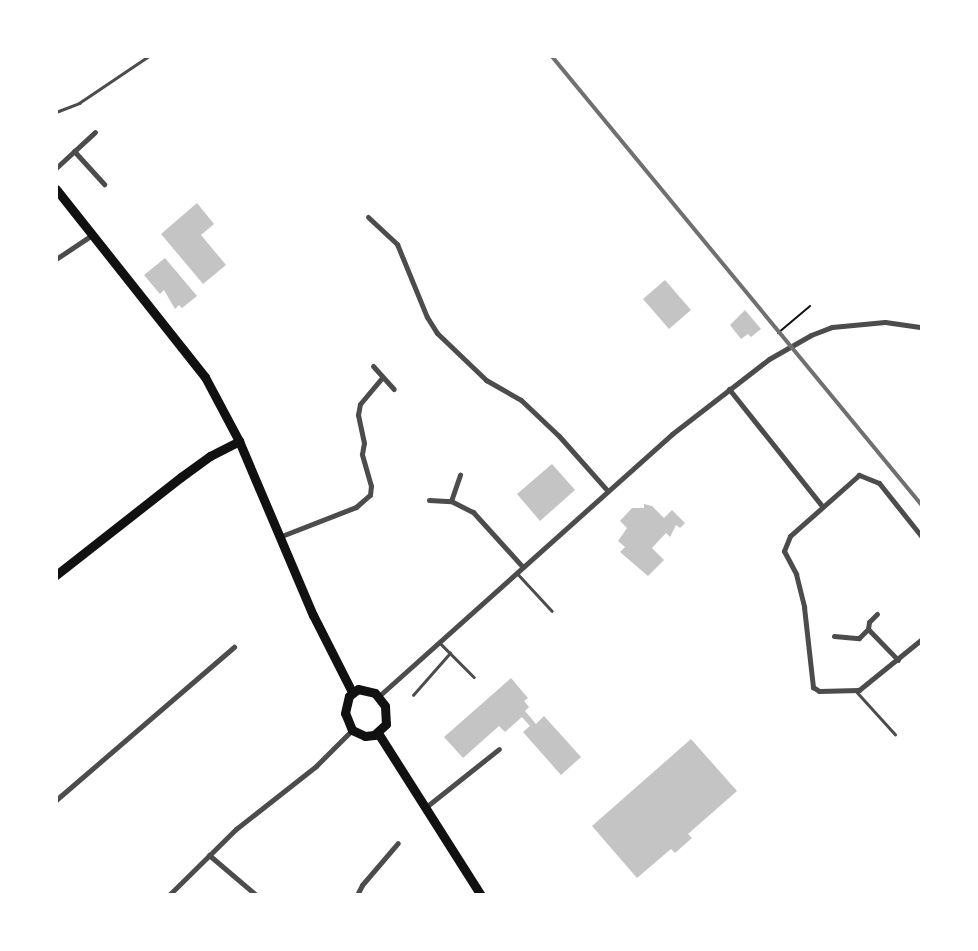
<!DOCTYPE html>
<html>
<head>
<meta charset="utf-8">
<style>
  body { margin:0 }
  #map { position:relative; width:978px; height:951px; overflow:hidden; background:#fff; font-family:"Open Sans",sans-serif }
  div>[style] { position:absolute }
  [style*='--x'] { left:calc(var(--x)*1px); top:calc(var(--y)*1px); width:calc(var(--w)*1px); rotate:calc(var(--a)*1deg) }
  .building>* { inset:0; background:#c4c4c4 }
  .path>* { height:2px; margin:-1px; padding:0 1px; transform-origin:1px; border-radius:1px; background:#111 }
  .service>* { height:2.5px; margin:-1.25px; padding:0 1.25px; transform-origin:1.25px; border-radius:1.25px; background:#4c4c4c }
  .minor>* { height:5px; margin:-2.5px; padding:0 2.5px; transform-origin:2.5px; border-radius:2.5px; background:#4c4c4c }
  .primary>* { height:9px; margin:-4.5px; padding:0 4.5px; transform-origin:4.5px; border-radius:4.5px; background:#111 }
  .rail>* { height:3.5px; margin:-1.75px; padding:0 1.75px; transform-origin:1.75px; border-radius:1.75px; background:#707070 }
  span { translate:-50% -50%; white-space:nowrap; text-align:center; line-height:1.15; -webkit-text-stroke:5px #fff; paint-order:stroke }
  .frame { position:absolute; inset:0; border:58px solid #fff; pointer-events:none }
</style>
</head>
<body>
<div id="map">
  <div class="building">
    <i style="clip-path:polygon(197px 203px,214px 224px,201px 235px,226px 265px,203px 284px,161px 234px)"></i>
    <i style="clip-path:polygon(165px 258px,197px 296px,182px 308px,179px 305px,175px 309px,164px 290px,160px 294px,144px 275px)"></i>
    <i style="clip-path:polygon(665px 280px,691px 310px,669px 329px,643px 299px)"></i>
    <i style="clip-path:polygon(745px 310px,761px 329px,751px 337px,748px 334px,741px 339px,730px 325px)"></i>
    <i style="clip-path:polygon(552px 464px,575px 490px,540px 521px,517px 494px)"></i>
    <i style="clip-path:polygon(644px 504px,652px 506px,664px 518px,672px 510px,685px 523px,680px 528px,676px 525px,670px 537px,666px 533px,652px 548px,664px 560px,648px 576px,620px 552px,625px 547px,618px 541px,627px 528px,620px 521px,632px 508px,644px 508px)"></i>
    <i style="clip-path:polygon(511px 678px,528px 698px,524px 701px,529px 707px,525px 711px,536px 724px,544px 716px,581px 757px,561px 775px,523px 732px,530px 726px,522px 717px,505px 732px,499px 726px,463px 758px,444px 737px)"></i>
    <i style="clip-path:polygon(691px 739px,737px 791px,688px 834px,692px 838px,675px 853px,671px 849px,637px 878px,592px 826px)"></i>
  </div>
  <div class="path">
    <i style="--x:778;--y:333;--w:42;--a:-40.2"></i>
  </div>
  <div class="service">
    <i style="--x:56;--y:112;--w:25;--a:-21"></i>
    <i style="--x:79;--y:103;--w:84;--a:-33.9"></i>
    <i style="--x:518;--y:574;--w:50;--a:47.4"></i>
    <i style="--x:440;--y:643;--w:48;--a:45"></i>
    <i style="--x:857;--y:692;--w:57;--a:47.9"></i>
    <i style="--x:413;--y:695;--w:56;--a:-48.6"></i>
  </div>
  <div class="minor">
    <i style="--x:74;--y:151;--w:45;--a:47.7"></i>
    <i style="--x:56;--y:168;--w:53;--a:-42.7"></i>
    <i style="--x:368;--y:217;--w:40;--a:43"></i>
    <i style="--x:397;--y:244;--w:79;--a:67.7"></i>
    <i style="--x:427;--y:317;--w:19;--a:58"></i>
    <i style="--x:437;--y:333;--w:68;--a:43.8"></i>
    <i style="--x:486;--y:380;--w:40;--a:29.7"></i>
    <i style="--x:521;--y:400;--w:52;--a:43.5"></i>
    <i style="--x:559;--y:436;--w:72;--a:48.4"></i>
    <i style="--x:56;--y:259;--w:43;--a:-33.7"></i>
    <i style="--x:373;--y:366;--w:31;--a:48"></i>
    <i style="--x:729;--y:389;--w:149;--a:51.5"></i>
    <i style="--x:429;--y:500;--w:22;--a:3"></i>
    <i style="--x:451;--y:501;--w:25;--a:27"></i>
    <i style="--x:473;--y:512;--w:73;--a:47.8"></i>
    <i style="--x:451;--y:501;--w:28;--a:-71"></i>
    <i style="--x:279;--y:537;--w:83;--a:-21.3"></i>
    <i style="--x:356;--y:507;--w:18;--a:-41"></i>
    <i style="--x:370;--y:495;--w:9;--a:-84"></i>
    <i style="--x:371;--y:486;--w:33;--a:-106"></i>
    <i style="--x:362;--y:454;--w:11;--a:-80"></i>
    <i style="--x:364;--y:443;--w:29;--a:-102"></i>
    <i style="--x:358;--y:415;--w:11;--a:-80"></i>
    <i style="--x:360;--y:404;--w:35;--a:-50"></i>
    <i style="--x:922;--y:537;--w:69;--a:-128.5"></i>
    <i style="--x:879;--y:483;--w:22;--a:-158"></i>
    <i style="--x:859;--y:475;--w:92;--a:138.5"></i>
    <i style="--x:790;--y:536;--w:16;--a:112"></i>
    <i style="--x:784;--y:551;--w:26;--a:62"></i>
    <i style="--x:796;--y:574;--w:34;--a:76"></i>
    <i style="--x:804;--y:607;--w:81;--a:83.6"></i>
    <i style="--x:813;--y:687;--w:7;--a:34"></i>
    <i style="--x:819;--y:691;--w:40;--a:-1.4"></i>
    <i style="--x:859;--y:690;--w:81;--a:-39"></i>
    <i style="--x:877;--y:614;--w:11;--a:135"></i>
    <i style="--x:869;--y:622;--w:7;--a:98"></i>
    <i style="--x:868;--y:629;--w:43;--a:45.9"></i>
    <i style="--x:834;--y:636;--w:25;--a:5"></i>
    <i style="--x:859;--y:638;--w:13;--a:-45"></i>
    <i style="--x:379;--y:696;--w:393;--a:-41.8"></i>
    <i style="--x:672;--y:434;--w:123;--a:-37.7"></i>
    <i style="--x:769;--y:359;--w:48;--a:-29.7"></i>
    <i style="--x:811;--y:335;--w:22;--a:-21"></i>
    <i style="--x:832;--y:327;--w:53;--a:-5.4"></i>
    <i style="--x:885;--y:322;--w:37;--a:8"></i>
    <i style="--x:56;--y:800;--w:235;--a:-40.7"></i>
    <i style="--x:426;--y:807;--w:93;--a:-38.5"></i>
    <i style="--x:209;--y:855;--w:62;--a:40.4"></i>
    <i style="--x:169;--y:895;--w:94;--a:-44.6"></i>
    <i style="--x:236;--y:829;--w:102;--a:-38.2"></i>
    <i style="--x:316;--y:766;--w:51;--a:-45"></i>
    <i style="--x:357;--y:895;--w:11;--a:-63"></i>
    <i style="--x:362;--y:885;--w:55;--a:-49.4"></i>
  </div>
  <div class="primary">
    <i style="--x:56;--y:189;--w:240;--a:51.6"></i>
    <i style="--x:205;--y:377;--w:72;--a:62"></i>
    <i style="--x:239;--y:441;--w:189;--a:67"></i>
    <i style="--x:313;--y:615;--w:86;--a:63.1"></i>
    <i style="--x:56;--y:575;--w:159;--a:-38.1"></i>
    <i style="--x:181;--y:477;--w:36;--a:-36"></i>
    <i style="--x:210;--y:456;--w:33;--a:-27"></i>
    <i style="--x:358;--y:689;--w:17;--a:13"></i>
    <i style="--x:375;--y:693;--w:16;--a:52"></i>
    <i style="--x:385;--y:706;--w:18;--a:87"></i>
    <i style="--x:386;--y:724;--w:16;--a:137"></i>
    <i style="--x:374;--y:735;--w:9;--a:174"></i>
    <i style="--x:365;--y:736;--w:14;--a:-155"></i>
    <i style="--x:352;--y:730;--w:18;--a:-112"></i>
    <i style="--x:345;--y:713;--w:17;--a:-77"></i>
    <i style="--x:349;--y:696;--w:11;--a:-38"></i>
    <i style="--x:378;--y:733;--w:192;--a:57.6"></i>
  </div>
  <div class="rail">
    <i style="--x:552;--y:56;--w:582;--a:50.51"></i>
  </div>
  <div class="frame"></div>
</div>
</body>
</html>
